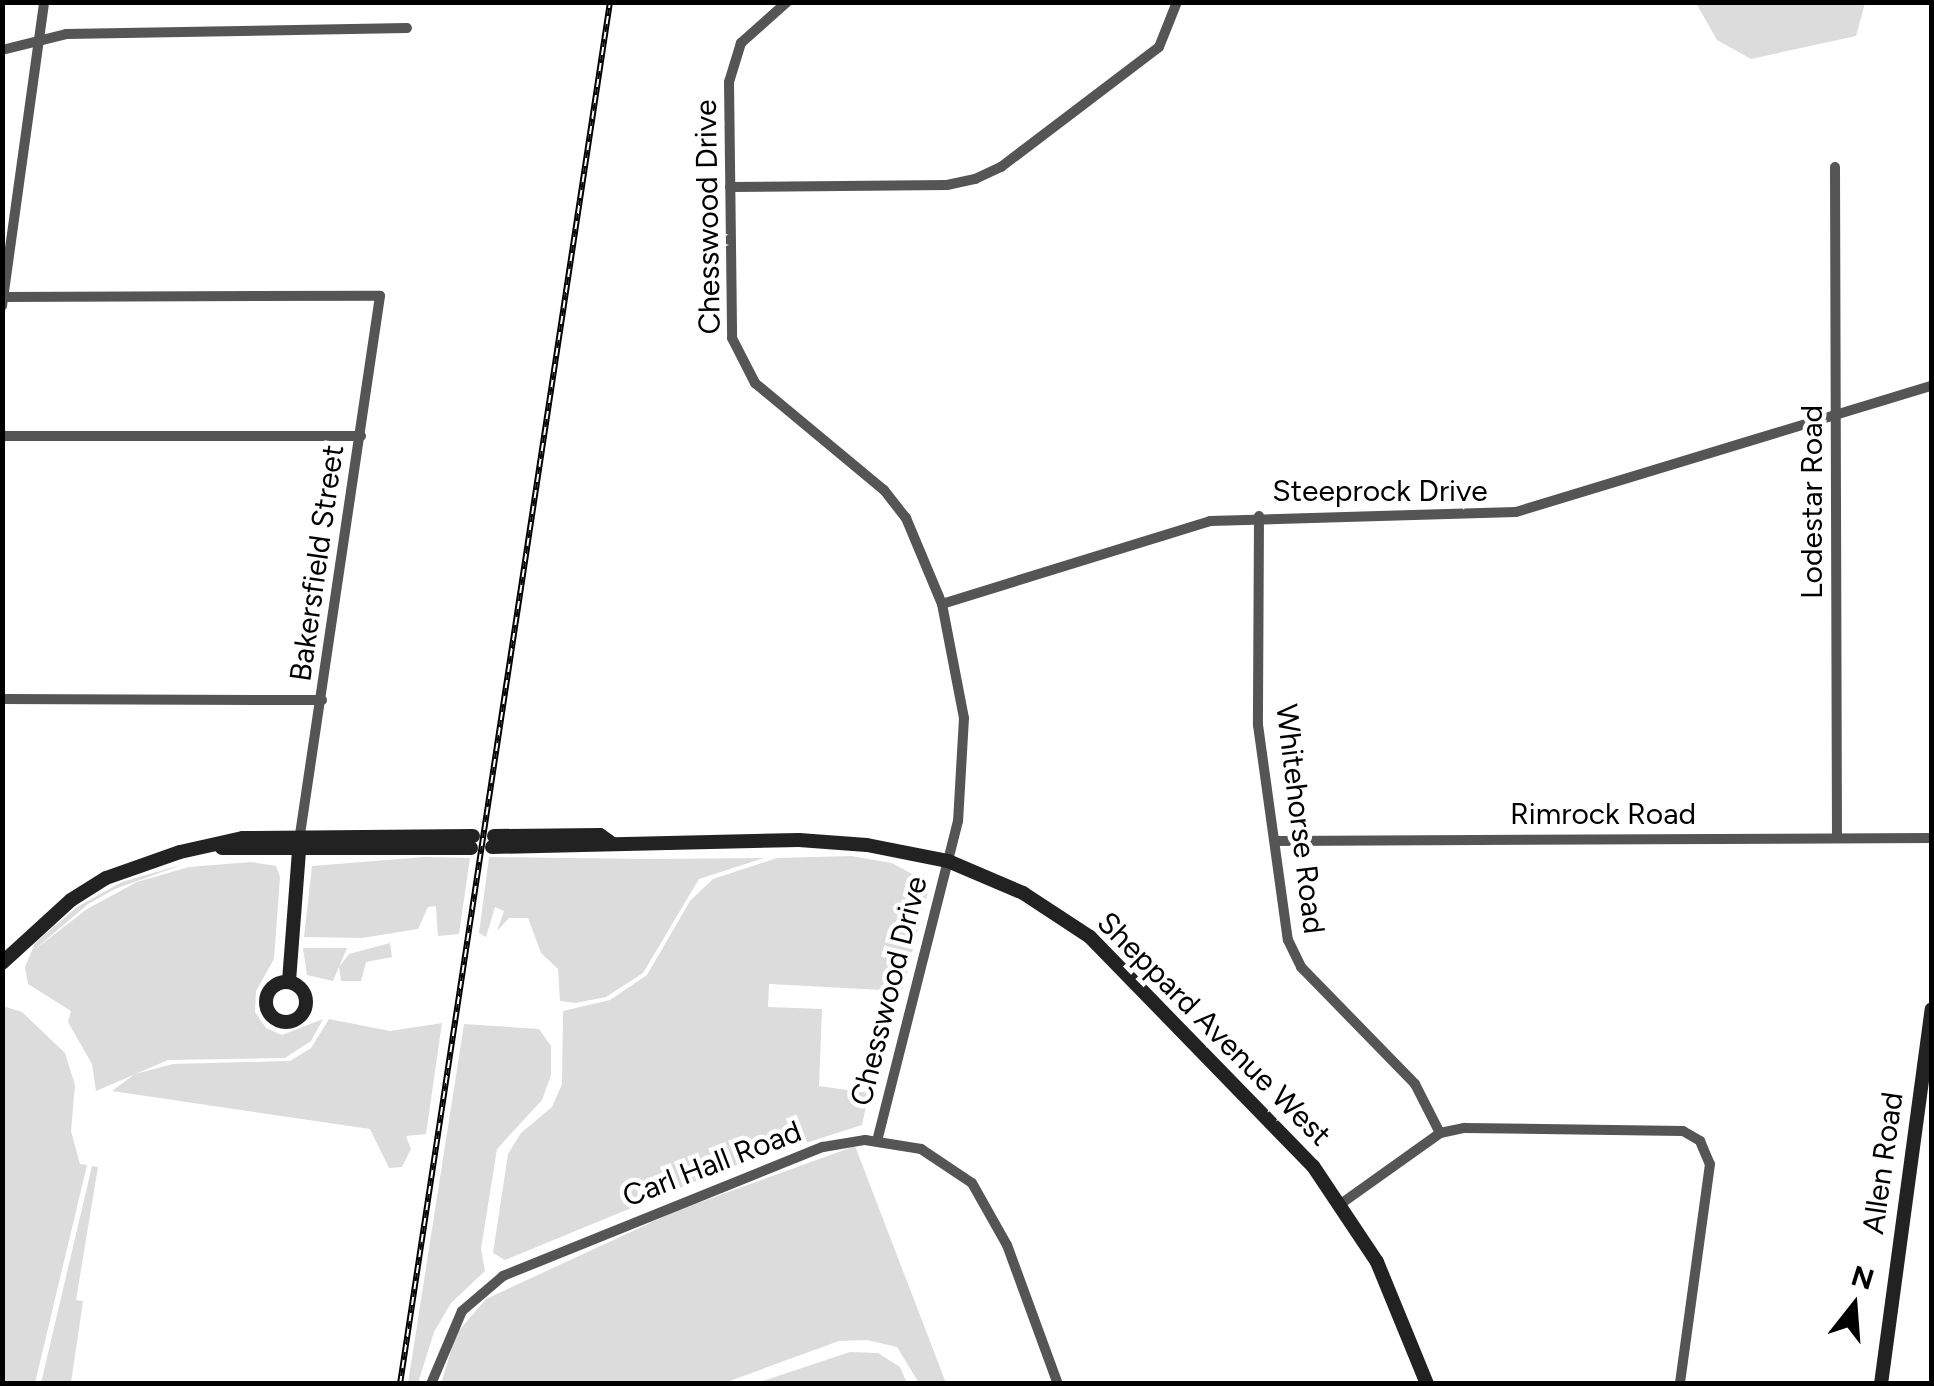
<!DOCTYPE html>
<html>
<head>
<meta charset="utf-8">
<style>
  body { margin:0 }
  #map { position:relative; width:1934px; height:1386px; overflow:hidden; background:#fff; font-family:Figtree,sans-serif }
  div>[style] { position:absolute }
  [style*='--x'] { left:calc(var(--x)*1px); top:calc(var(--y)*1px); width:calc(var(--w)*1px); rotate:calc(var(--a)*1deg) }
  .green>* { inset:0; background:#dcdcdc }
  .street>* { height:10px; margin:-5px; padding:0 5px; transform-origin:5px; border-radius:5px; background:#555 }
  .secondary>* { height:14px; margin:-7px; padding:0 7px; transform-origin:7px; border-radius:7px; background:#222 }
  .secondary>.ring { margin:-7px; padding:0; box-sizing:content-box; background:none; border:14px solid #222; border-radius:50% }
  .rail>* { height:6px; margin-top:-3px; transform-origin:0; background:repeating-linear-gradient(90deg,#fff 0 8px,#000 0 16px); box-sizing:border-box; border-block:2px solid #000 }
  span { translate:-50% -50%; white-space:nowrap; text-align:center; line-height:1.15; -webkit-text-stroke:9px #fff; paint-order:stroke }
  .street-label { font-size:30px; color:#000 }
  .frame { position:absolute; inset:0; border:5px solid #000; pointer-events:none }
  .north { position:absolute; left:1804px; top:1256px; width:100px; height:100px; -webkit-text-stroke:8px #fff; paint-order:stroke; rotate:17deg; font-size:28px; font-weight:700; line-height:40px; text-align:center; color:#000 }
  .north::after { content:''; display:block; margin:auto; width:35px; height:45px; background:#000; clip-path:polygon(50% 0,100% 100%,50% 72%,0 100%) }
</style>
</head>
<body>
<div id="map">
  <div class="green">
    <i style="clip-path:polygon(1696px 3px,1865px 3px,1856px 36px,1751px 59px,1717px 40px)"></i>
    <i style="clip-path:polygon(851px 856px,892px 863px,930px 884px,902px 991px,769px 984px,768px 1007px,822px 1009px,819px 1086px,869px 1093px,862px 1125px,731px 1167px,505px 1260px,493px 1253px,508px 1154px,521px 1133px,552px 1107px,562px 1084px,563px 1011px,610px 1000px,647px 975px,690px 901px,713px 879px,777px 858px)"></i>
    <i style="clip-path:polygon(425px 857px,470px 858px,459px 934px,438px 936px,436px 906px,428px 907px,418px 929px,362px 938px,304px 937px,312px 866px)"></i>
    <i style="clip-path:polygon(489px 857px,649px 859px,764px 858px,699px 879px,643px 973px,606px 997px,575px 1003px,560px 1001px,558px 969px,541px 953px,528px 918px,509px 918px,497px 931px,504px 911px,495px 907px,486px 937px,479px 933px)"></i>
    <i style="clip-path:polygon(251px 862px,276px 866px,280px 877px,274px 959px,256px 991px,255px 1012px,266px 1028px,282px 1035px,323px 1019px,311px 1041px,285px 1058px,168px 1060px,96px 1091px,92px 1064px,68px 1022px,71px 1011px,28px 984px,25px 967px,35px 943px,77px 907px,122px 882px,184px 864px,115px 889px,88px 904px,33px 951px,87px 909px,137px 882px,189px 867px)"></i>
    <i style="clip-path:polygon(390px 943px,392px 957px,366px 962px,361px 981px,341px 981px,339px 967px,349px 954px)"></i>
    <i style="clip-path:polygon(303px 948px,347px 948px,333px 981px,307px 975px)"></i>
    <i style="clip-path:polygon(3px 1006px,22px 1012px,65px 1053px,75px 1085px,71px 1131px,80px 1164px,87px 1165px,35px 1383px,3px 1383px)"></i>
    <i style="clip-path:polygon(329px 1019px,390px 1031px,442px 1023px,426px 1134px,406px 1136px,411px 1149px,402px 1167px,389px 1168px,370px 1129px,112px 1091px,135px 1074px,173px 1064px,290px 1061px,311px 1048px)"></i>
    <i style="clip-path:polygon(464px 1024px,539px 1029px,551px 1046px,551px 1075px,542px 1100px,497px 1149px,481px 1249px,485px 1271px,451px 1303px,434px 1332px,418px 1383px,408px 1383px)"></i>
    <i style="clip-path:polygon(855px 1146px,946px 1383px,919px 1383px,897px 1347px,867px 1340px,839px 1341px,724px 1383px,441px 1384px,456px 1334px,486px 1299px,676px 1211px)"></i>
    <i style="clip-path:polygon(92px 1166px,98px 1167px,76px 1300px,83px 1301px,71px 1383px,41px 1383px)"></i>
    <i style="clip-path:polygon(850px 1352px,878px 1353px,900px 1367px,907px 1383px,757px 1383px)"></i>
  </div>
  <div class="street">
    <i style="--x:787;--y:2;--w:62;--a:138.3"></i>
    <i style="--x:741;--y:43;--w:41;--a:107.1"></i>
    <i style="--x:729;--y:82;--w:256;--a:89.3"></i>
    <i style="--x:732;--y:338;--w:51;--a:62.9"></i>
    <i style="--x:755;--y:383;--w:168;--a:39.7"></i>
    <i style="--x:884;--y:490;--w:36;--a:52"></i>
    <i style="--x:906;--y:518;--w:93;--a:67.3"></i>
    <i style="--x:942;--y:604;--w:116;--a:79.1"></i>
    <i style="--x:964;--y:718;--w:103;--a:93.3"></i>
    <i style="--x:958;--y:821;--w:329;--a:104.2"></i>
    <i style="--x:2;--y:50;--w:66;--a:-14"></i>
    <i style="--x:66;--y:34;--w:341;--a:-1"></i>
    <i style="--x:1835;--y:167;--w:671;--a:89.83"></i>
    <i style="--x:730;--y:187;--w:217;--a:-0.5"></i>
    <i style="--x:947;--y:185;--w:29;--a:-12"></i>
    <i style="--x:975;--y:179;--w:29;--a:-25"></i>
    <i style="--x:1001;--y:167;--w:198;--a:-37.2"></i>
    <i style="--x:1159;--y:47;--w:48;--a:-68.2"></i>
    <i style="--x:2;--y:297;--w:378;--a:-0.2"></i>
    <i style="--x:380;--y:296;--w:551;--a:98.45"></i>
    <i style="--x:2;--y:306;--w:307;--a:-82.1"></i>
    <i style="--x:2;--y:436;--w:359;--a:0"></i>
    <i style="--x:1259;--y:516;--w:209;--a:90.3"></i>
    <i style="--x:1258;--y:725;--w:217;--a:82.1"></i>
    <i style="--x:1288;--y:940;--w:30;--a:64"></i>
    <i style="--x:1301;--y:967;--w:163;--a:45.7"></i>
    <i style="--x:1415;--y:1084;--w:55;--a:63"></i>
    <i style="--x:942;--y:604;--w:281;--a:-17.2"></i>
    <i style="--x:1210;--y:521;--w:306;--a:-1.7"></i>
    <i style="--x:1516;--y:512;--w:435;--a:-16.9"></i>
    <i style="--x:2;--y:699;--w:320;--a:0.2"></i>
    <i style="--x:1276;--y:841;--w:656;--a:-0.26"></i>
    <i style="--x:1342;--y:1203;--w:120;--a:-35.5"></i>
    <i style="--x:1440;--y:1133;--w:25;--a:-12"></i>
    <i style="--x:1464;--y:1128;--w:219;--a:0.8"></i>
    <i style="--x:1683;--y:1131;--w:20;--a:30"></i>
    <i style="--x:1700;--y:1141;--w:25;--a:67"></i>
    <i style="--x:1710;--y:1164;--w:222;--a:97.8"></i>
    <i style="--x:431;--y:1384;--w:79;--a:-67"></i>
    <i style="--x:462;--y:1311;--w:54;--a:-40.5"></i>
    <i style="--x:503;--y:1276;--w:345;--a:-22"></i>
    <i style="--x:823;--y:1147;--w:43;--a:-9.5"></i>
    <i style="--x:865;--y:1140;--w:57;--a:9.1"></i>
    <i style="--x:921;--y:1149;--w:61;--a:33.7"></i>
    <i style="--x:972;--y:1183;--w:71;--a:60.6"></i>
    <i style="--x:1007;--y:1245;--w:148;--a:69.9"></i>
  </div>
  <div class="secondary">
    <i style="--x:494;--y:836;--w:106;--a:-0.5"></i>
    <i style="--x:600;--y:835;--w:12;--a:35"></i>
    <i style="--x:492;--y:847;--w:307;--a:-1.3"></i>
    <i style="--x:799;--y:840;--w:68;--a:4.2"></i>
    <i style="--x:867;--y:845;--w:83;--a:11.2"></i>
    <i style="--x:948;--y:861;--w:82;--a:23.1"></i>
    <i style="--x:1023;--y:893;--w:80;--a:33.3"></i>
    <i style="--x:1090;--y:937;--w:320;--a:45.8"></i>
    <i style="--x:1313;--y:1166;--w:115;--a:56.3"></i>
    <i style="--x:1377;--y:1262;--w:132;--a:67.7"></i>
    <i style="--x:222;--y:848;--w:249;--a:0"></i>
    <i style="--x:2;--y:963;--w:93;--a:-42.4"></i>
    <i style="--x:71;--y:900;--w:41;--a:-32.2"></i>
    <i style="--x:106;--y:878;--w:78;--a:-19.4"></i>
    <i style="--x:180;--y:852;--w:65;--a:-12.5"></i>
    <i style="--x:243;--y:838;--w:230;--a:-0.5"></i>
    <i style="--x:289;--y:981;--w:131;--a:-85.6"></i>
    <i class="ring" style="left:266px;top:982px;width:26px;height:26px"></i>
    <i style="--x:1881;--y:1384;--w:378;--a:-82.3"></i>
  </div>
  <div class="rail">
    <i style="--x:400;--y:1384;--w:1398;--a:-81.36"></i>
  </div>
  <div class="street-label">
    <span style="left:708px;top:217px;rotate:-91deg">Chesswood Drive</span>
    <span style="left:1380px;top:491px">Steeprock Drive</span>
    <span style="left:1812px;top:502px;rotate:-90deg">Lodestar Road</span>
    <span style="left:317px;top:563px;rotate:-82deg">Bakersfield Street</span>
    <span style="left:1603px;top:814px">Rimrock Road</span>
    <span style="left:1300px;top:819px;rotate:83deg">Whitehorse Road</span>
    <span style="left:889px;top:991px;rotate:-76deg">Chesswood Drive</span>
    <span style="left:1214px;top:1029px;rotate:45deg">Sheppard Avenue West</span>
    <span style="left:1883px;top:1163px;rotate:-82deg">Allen Road</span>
    <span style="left:712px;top:1164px;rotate:-21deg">Carl Hall Road</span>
  </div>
  <div class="frame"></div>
  <div class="north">N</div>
</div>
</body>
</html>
